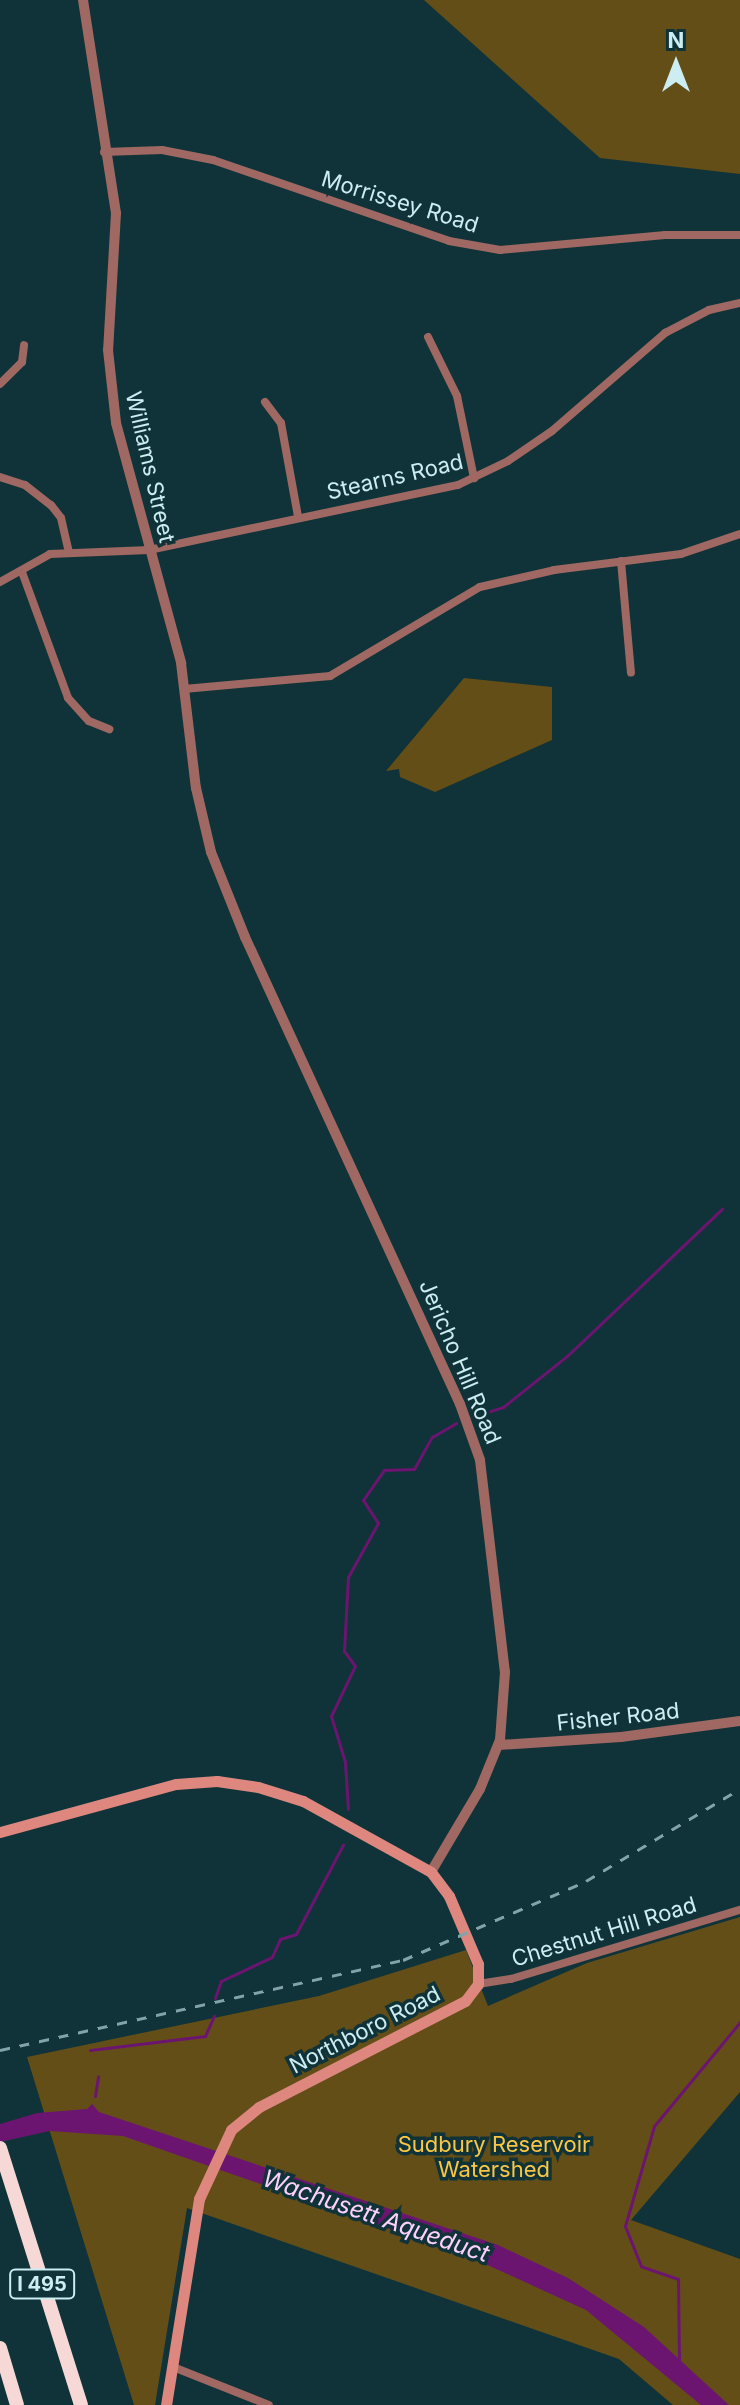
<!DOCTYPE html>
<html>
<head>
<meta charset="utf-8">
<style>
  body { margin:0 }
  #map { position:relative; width:740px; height:2405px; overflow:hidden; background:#0f3338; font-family:Inter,sans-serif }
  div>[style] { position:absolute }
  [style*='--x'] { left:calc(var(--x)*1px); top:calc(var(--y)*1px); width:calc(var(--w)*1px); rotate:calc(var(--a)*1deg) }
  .green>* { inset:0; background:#644e17 }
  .water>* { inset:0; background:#6c1570 }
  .stream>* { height:3px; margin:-1.5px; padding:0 1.5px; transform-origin:1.5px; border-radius:1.5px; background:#6c1570 }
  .minor>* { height:8px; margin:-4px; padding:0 4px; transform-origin:4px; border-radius:4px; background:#9f6862 }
  .tertiary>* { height:10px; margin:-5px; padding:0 5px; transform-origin:5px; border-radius:5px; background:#9f6862 }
  .secondary>* { height:11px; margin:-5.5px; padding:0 5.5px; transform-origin:5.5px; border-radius:5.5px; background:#de877f }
  .motorway>* { height:14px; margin:-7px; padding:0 7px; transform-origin:7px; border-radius:7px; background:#f6d9d6 }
  .rail>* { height:3px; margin-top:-1.5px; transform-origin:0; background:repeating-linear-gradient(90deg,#82a4a9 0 10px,transparent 0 20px) }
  span { translate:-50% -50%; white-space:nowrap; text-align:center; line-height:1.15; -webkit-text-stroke:7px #0f3338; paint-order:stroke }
  .shield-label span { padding:2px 6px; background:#0f3338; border:2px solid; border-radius:6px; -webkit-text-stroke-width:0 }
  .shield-label { font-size:20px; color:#ccedf1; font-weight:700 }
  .street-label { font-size:22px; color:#ccedf1 }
  .park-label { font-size:22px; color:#fac644 }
  .water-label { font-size:24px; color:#fed2fe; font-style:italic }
  .north { position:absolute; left:636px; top:24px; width:80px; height:80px; -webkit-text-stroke:6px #0f3338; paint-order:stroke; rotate:0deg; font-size:22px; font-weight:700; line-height:32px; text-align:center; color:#ccedf1 }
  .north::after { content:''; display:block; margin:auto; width:28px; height:36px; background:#ccedf1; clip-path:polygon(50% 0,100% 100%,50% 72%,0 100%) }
</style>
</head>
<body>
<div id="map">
  <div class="green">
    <i style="clip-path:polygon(424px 0,740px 0,740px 174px,600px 158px)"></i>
    <i style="clip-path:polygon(464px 678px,552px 687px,552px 740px,435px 792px,400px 777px,399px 769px,386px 771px)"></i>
    <i style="clip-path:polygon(740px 1917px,740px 2092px,631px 2220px,740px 2259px,740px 2405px,673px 2405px,619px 2359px,187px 2208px,155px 2405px,134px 2405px,27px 2057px,319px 1996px,466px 1950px,488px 2006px,587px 1963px)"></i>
  </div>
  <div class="water">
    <i style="clip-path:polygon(92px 2104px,99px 2112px,498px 2245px,568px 2278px,644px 2327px,729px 2405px,701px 2405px,586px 2310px,470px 2257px,123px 2136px,50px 2131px,0 2142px,0 2124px,37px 2113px,87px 2109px)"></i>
  </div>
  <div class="stream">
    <i style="--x:472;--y:1417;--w:33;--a:-18"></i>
    <i style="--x:503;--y:1407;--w:82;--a:-38.6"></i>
    <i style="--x:567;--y:1356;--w:214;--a:-43.5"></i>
    <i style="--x:348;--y:1809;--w:47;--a:-93.7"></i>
    <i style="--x:345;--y:1762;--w:48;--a:-106.9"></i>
    <i style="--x:331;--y:1716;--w:55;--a:-64.4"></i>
    <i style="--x:355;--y:1666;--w:19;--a:-126"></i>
    <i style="--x:344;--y:1651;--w:74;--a:-86.9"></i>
    <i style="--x:348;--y:1577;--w:62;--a:-60.9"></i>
    <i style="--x:378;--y:1523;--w:27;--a:-123"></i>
    <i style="--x:363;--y:1500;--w:37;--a:-55"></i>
    <i style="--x:384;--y:1470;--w:30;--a:-2"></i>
    <i style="--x:414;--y:1469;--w:37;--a:-61"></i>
    <i style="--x:432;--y:1437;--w:28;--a:-30"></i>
    <i style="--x:215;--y:1998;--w:18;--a:-71"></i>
    <i style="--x:221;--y:1981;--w:56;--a:-25.2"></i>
    <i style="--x:272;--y:1957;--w:20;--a:-66"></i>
    <i style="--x:280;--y:1939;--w:17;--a:-17"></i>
    <i style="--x:296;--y:1934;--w:101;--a:-62.2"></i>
    <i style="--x:90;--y:2050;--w:116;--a:-6.9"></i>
    <i style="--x:205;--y:2036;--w:22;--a:-66"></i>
    <i style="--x:95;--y:2096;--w:20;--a:-81"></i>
    <i style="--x:679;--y:2361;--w:82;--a:-90.7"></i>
    <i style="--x:678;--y:2279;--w:39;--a:-161"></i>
    <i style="--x:641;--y:2266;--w:43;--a:-111.8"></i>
    <i style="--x:625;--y:2226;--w:104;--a:-73.8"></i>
    <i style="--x:654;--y:2126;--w:135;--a:-50.4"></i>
  </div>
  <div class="minor">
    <i style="--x:104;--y:152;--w:58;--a:-2"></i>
    <i style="--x:162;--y:150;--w:52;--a:11.1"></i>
    <i style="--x:213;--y:160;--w:250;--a:18.9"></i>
    <i style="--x:449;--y:241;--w:52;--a:10"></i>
    <i style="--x:500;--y:250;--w:166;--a:-5.2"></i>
    <i style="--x:665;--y:235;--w:75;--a:0"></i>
    <i style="--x:428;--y:337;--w:66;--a:63.8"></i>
    <i style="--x:457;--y:396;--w:84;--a:78.3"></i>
    <i style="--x:0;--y:384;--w:31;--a:-45"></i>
    <i style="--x:22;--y:362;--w:17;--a:-83"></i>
    <i style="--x:265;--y:402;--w:26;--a:53"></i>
    <i style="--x:281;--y:423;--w:96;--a:79.7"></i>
    <i style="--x:0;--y:477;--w:26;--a:18"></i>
    <i style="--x:25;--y:485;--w:33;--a:38"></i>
    <i style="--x:51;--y:505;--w:16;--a:52"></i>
    <i style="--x:61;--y:518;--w:35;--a:77"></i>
    <i style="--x:621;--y:561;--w:112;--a:84.9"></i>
    <i style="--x:22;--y:572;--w:134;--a:69.9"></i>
    <i style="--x:68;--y:698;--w:31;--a:48"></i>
    <i style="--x:89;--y:721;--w:22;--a:22"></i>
    <i style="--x:0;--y:582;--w:57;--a:-29.2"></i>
    <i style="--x:50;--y:554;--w:99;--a:-2.3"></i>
    <i style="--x:149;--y:550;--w:316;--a:-11.9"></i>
    <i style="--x:458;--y:485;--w:55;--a:-25.6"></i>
    <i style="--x:508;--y:461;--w:53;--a:-34.3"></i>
    <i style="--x:552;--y:431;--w:150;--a:-40.9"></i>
    <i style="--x:665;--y:333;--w:50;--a:-27.6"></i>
    <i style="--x:709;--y:310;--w:32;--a:-13"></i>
    <i style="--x:184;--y:689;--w:147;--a:-5.1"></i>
    <i style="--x:330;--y:676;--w:174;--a:-30.7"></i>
    <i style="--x:480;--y:587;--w:76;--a:-12.9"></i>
    <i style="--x:554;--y:570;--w:128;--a:-7.2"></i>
    <i style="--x:681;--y:554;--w:62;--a:-18.7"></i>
    <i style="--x:478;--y:1984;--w:33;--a:-9"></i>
    <i style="--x:511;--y:1979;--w:239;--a:-16.8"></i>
    <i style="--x:173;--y:2367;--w:103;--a:21.6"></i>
  </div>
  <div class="tertiary">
    <i style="--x:83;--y:0;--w:216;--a:81.2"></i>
    <i style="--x:116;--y:213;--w:137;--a:93.3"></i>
    <i style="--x:108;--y:350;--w:73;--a:83.7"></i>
    <i style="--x:116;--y:423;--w:249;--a:74.8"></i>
    <i style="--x:181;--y:663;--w:126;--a:83.2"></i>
    <i style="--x:196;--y:788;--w:66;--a:76.8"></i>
    <i style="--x:211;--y:852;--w:92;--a:68.2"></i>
    <i style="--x:245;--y:937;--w:514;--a:65.28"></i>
    <i style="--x:460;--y:1404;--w:59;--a:70.3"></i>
    <i style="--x:480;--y:1460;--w:213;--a:83.3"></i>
    <i style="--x:505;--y:1672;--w:68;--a:94.2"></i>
    <i style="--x:500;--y:1740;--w:53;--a:112.2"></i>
    <i style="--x:480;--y:1789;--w:96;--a:120.6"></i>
    <i style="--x:499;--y:1745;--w:122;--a:-3.8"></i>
    <i style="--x:621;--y:1737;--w:120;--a:-7.7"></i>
  </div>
  <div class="secondary">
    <i style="--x:0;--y:1832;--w:182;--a:-15.3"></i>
    <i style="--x:176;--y:1784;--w:41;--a:-4.2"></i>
    <i style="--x:217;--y:1781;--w:41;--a:8.3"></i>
    <i style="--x:258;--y:1787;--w:47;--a:17.3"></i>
    <i style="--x:303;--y:1801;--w:146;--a:29"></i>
    <i style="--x:431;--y:1872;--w:30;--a:53"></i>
    <i style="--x:449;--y:1896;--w:74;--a:66.9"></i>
    <i style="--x:478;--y:1964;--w:20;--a:90"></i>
    <i style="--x:478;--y:1984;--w:21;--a:127"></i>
    <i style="--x:465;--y:2001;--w:232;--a:152.8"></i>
    <i style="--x:259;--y:2107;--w:36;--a:141"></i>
    <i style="--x:231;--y:2130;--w:76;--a:114.9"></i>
    <i style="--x:199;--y:2199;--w:209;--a:99.1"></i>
  </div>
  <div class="motorway">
    <i style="--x:0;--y:2148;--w:269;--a:72.5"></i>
    <i style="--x:0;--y:2348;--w:59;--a:73.4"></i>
  </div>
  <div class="rail">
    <i style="--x:0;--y:2050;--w:413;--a:-12.6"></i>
    <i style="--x:403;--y:1960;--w:199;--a:-23.3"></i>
    <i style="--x:586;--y:1881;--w:179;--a:-30.9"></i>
  </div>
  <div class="shield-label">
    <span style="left:42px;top:2284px">I 495</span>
  </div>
  <div class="street-label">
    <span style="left:400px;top:202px;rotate:17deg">Morrissey Road</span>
    <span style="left:150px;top:467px;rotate:77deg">Williams Street</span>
    <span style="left:395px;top:477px;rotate:-13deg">Stearns Road</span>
    <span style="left:460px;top:1362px;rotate:67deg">Jericho Hill Road</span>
    <span style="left:618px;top:1717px;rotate:-6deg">Fisher Road</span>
    <span style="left:604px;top:1932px;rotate:-17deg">Chestnut Hill Road</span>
    <span style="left:365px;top:2030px;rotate:-27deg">Northboro Road</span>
  </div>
  <div class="park-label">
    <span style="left:494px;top:2157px">Sudbury Reservoir<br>Watershed</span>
  </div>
  <div class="water-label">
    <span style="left:376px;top:2216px;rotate:19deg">Wachusett Aqueduct</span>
  </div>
  <div class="north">N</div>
</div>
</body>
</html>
